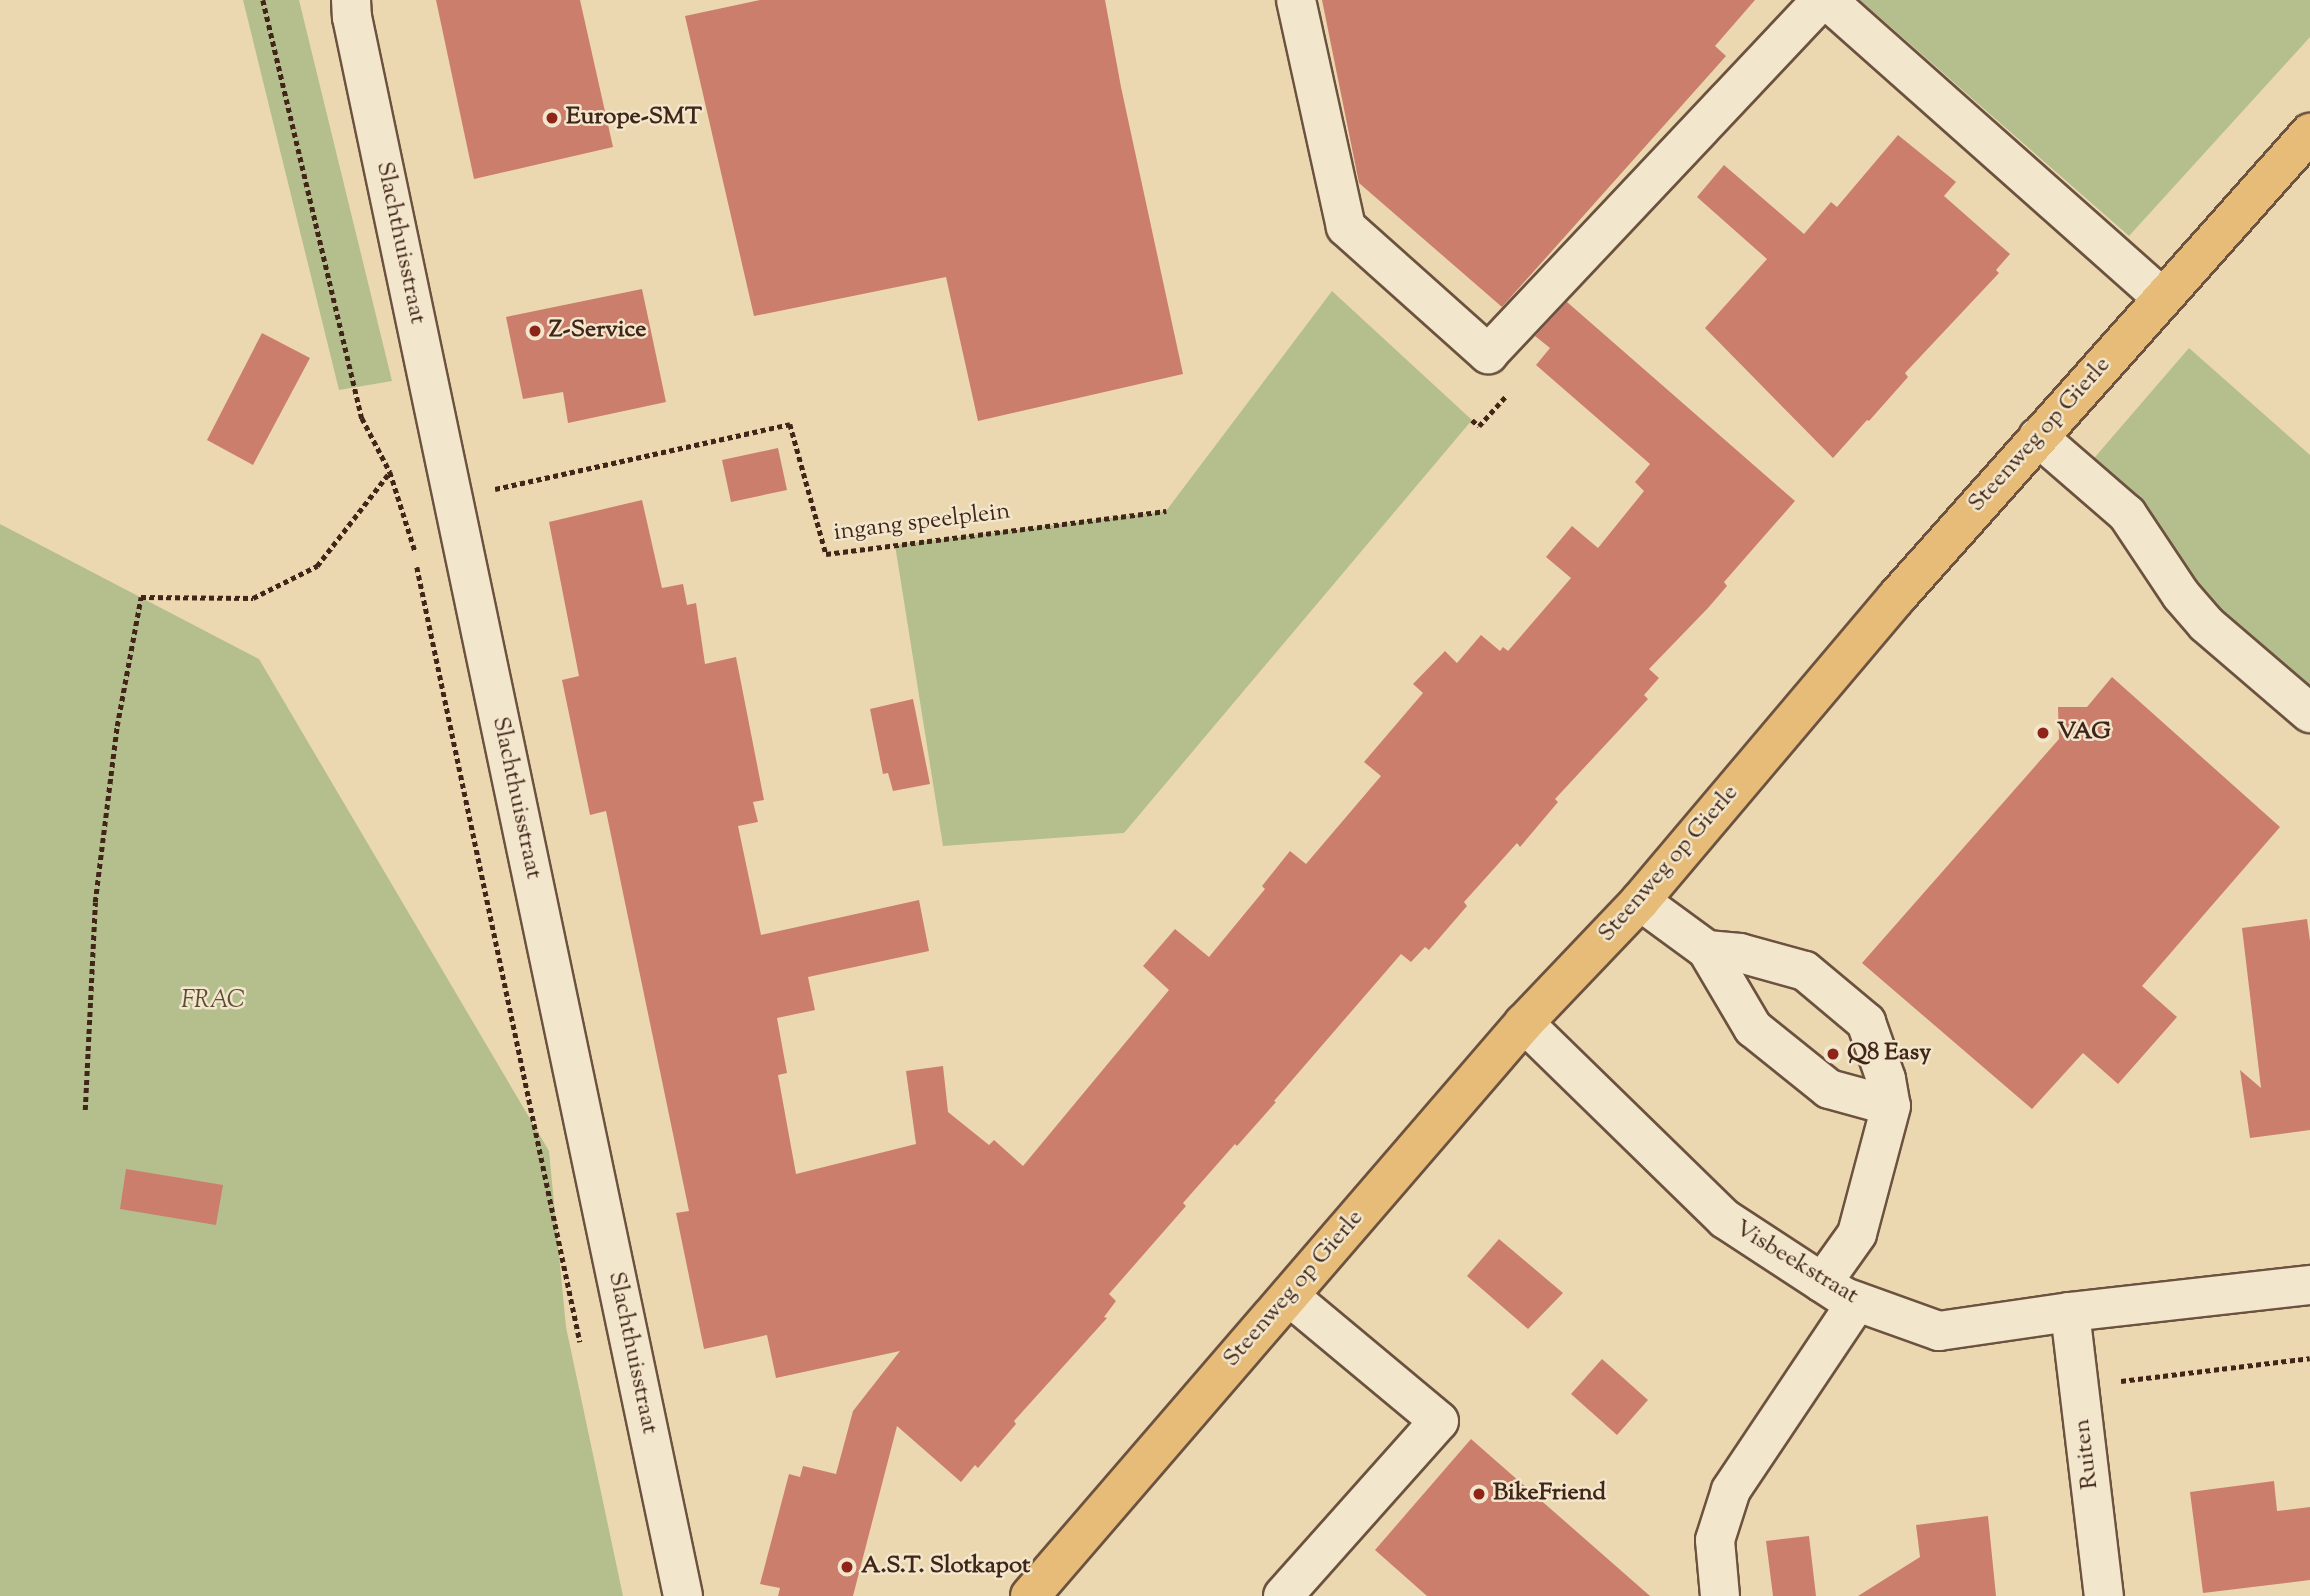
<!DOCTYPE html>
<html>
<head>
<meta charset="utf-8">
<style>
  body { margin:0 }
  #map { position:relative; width:2310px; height:1596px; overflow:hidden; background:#ebd8b1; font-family:"Sorts Mill Goudy",serif }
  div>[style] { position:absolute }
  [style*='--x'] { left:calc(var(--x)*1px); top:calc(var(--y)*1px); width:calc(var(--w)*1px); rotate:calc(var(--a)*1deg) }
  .green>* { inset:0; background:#b5bf8e }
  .building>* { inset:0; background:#cc7e6c }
  .path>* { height:4.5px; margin-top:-2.25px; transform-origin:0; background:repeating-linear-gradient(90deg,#412519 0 5px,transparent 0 8.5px) }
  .roads { filter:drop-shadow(2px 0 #6c523f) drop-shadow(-2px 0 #6c523f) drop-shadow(0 2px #6c523f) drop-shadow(0 -2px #6c523f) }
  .minor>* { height:38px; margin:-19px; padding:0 19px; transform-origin:19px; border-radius:19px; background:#f2e6cc }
  .major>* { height:38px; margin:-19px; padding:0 19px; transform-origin:19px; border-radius:19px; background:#e6bc78 }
  .dots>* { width:19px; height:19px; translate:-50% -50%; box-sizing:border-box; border:4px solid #f2e6cc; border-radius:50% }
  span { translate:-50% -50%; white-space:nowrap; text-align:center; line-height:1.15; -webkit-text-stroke:5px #f2e6cc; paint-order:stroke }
  .poi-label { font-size:24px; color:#412519; font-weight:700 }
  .left { translate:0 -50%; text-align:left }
  .street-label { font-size:24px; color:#412519 }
  .park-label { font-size:24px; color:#5e4c36; font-style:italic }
</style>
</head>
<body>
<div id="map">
  <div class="green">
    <i style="clip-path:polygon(243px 0,299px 0,392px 381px,339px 390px)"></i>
    <i style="clip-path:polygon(1860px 0,2310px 0,2310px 37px,2129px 236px)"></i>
    <i style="clip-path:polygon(1332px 291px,1472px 420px,1124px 833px,943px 846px,895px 545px,1166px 511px)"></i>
    <i style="clip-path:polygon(2189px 348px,2310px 455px,2310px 695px,2203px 601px,2089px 464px)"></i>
    <i style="clip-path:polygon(0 524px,259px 659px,549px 1151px,566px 1327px,623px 1596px,0 1596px)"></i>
  </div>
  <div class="building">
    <i style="clip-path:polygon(436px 0,580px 0,613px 147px,474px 179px)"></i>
    <i style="clip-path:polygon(760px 0,1105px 0,1121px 87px,1183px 374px,978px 421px,946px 277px,754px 316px,685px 16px)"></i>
    <i style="clip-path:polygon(1322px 0,1755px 0,1715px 46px,1726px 56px,1502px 307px,1359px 183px)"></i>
    <i style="clip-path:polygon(1898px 135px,1956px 182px,1944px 196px,2010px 254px,1996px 270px,1999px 273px,1905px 373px,1908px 377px,1869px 421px,1867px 420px,1833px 458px,1705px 328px,1767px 259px,1697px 197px,1724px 165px,1804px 234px,1831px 202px,1837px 207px)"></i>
    <i style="clip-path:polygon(642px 289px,666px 402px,568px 423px,563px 392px,523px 399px,506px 317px)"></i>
    <i style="clip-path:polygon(1567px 302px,1795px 501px,1724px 582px,1727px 586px,1708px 608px,1649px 669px,1659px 678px,1644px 695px,1648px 699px,1555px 799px,1558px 802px,1520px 847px,1517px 843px,1464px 902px,1467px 906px,1429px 950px,1425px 947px,1411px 962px,1401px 954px,1274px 1101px,1276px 1102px,1237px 1146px,1235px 1144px,1183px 1203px,1186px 1206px,1109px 1294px,1116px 1301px,1104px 1317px,1107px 1318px,1014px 1421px,1016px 1424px,978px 1468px,975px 1465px,961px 1482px,897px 1426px,853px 1596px,778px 1596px,780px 1588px,760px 1584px,789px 1474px,800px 1477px,803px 1466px,836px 1474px,853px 1411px,900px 1351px,776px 1378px,767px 1335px,704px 1349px,676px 1213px,689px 1211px,606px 811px,590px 815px,562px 680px,579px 676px,549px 522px,642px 500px,662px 588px,683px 584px,687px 605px,696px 603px,705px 664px,736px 657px,764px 800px,753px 802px,758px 822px,738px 826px,761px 935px,919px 900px,929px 951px,808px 977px,815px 1010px,777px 1018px,787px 1073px,778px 1075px,796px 1174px,916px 1144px,906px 1071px,943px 1066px,948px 1112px,989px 1145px,994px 1140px,1023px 1166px,1169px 990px,1143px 966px,1175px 929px,1209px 957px,1265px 889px,1262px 886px,1290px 851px,1306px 864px,1381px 776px,1364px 762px,1423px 693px,1413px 684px,1445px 651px,1457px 663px,1481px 635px,1500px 651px,1503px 647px,1508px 651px,1571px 578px,1546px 557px,1572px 526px,1598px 548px,1644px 491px,1635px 482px,1650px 464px,1536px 365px,1550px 348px,1535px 336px)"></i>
    <i style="clip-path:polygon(262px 333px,310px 358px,253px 465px,207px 440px)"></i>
    <i style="clip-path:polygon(778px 448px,787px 490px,731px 502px,722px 460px)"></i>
    <i style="clip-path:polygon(2112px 677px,2280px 827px,2142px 986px,2177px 1017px,2118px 1084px,2083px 1053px,2032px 1109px,1862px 963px,2059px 739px,2058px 707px,2087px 707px)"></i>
    <i style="clip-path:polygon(913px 699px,930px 784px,893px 791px,888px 773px,883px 774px,870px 709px)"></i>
    <i style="clip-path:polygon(2307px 919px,2310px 941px,2310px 1130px,2250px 1138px,2240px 1070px,2261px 1088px,2242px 928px)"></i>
    <i style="clip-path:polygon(126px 1169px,223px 1185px,216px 1225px,120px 1209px)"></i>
    <i style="clip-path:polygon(1499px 1239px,1563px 1293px,1528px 1329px,1467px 1276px)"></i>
    <i style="clip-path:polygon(1602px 1359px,1648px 1400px,1617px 1435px,1571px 1394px)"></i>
    <i style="clip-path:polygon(1471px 1439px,1650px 1596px,1427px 1596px,1375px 1550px)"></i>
    <i style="clip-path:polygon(2274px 1481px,2277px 1511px,2310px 1507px,2310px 1580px,2203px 1593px,2190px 1492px)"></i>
    <i style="clip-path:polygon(1988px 1516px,1996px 1596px,1858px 1596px,1920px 1557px,1916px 1525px)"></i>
    <i style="clip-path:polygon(1809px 1536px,1816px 1596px,1773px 1596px,1766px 1541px)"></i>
  </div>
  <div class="path">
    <i style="--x:263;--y:0;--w:430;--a:76.7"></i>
    <i style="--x:362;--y:418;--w:61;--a:62.6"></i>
    <i style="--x:390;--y:472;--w:83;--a:72.4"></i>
    <i style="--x:1472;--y:420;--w:9;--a:41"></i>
    <i style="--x:1479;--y:426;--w:39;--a:-48"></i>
    <i style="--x:495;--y:489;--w:302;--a:-12.4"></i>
    <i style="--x:790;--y:424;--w:135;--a:74.5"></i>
    <i style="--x:826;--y:554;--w:343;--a:-7.2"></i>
    <i style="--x:417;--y:567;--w:792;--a:78.12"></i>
    <i style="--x:85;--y:1110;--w:208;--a:-87.2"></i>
    <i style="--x:95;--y:902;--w:177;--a:-82.9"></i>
    <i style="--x:117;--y:726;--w:131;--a:-79.5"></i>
    <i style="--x:141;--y:597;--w:112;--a:0.5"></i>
    <i style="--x:253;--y:598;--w:72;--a:-26.6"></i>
    <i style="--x:317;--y:566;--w:119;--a:-52.2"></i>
    <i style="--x:2121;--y:1381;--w:190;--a:-6.9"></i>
  </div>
  <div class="roads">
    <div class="minor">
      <i style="--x:351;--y:0;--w:17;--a:87"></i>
      <i style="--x:352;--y:17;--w:1613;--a:78.16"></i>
      <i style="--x:1296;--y:0;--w:232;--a:77.6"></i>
      <i style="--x:1346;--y:227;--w:191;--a:41.8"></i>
      <i style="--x:1488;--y:354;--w:487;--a:-46.7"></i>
      <i style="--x:1827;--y:0;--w:448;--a:41.6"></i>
      <i style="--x:2038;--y:437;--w:118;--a:40.9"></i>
      <i style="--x:2127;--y:514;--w:97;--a:56.3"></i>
      <i style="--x:2181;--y:595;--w:38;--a:49"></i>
      <i style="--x:2206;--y:624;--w:137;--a:40.6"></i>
      <i style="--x:1640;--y:901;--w:83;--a:36.2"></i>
      <i style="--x:1707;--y:950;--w:91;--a:59.5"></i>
      <i style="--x:1753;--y:1028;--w:97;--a:38.8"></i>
      <i style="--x:1829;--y:1089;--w:64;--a:15.3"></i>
      <i style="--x:1891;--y:1106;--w:132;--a:104.9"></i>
      <i style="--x:1857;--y:1234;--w:60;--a:125.5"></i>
      <i style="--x:1707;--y:950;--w:33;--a:5"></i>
      <i style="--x:1740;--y:953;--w:67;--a:15.5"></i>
      <i style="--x:1805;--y:971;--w:80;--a:39.9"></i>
      <i style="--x:1866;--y:1022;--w:60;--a:70.7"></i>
      <i style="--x:1886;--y:1079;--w:27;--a:80"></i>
      <i style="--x:1524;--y:1023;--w:281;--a:44.3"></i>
      <i style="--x:1725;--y:1219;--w:142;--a:33.2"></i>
      <i style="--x:1844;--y:1297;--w:101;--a:19.7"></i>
      <i style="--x:1939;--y:1331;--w:132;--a:-8.3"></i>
      <i style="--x:2070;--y:1312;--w:242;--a:-6.4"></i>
      <i style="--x:2070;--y:1312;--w:286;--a:83.2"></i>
      <i style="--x:1283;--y:1596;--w:234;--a:-48.3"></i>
      <i style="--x:1439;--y:1421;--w:195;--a:-140.2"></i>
      <i style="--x:1720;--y:1596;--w:56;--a:-95.1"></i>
      <i style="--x:1715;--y:1540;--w:52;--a:-72.3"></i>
      <i style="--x:1731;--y:1490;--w:226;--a:-56.2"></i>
    </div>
    <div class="major">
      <i style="--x:1030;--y:1596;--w:757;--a:-49.23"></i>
      <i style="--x:1524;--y:1023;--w:168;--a:-46.4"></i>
      <i style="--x:1640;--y:901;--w:397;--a:-49.8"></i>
      <i style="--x:1896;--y:598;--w:623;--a:-48.32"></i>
    </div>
  </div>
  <div class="dots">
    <i style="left:552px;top:118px;background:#8f2418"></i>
    <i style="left:535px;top:331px;background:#8f2418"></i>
    <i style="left:2043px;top:733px;background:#8f2418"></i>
    <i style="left:1833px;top:1054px;background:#8f2418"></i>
    <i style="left:1479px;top:1494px;background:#8f2418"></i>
    <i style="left:847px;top:1567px;background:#8f2418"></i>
  </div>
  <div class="poi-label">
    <span class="left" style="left:566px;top:118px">Europe-SMT</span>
    <span class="left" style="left:549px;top:331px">Z-Service</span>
    <span class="left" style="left:2057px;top:733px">VAG</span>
    <span class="left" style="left:1847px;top:1054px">Q8 Easy</span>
    <span class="left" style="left:1493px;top:1494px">BikeFriend</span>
    <span class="left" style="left:861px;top:1567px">A.S.T. Slotkapot</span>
  </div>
  <div class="street-label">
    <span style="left:400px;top:243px;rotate:78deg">Slachthuisstraat</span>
    <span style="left:2040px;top:435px;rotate:-48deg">Steenweg op Gierle</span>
    <span style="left:922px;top:523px;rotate:-7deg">ingang speelplein</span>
    <span style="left:516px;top:798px;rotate:78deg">Slachthuisstraat</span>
    <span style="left:1669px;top:864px;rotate:-49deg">Steenweg op Gierle</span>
    <span style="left:1796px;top:1263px;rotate:31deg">Visbeekstraat</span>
    <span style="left:1294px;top:1289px;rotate:-49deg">Steenweg op Gierle</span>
    <span style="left:632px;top:1353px;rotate:78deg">Slachthuisstraat</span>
    <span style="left:2087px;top:1454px;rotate:-97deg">Ruiten</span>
  </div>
  <div class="park-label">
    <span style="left:213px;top:1002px">FRAC</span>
  </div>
</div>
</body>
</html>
